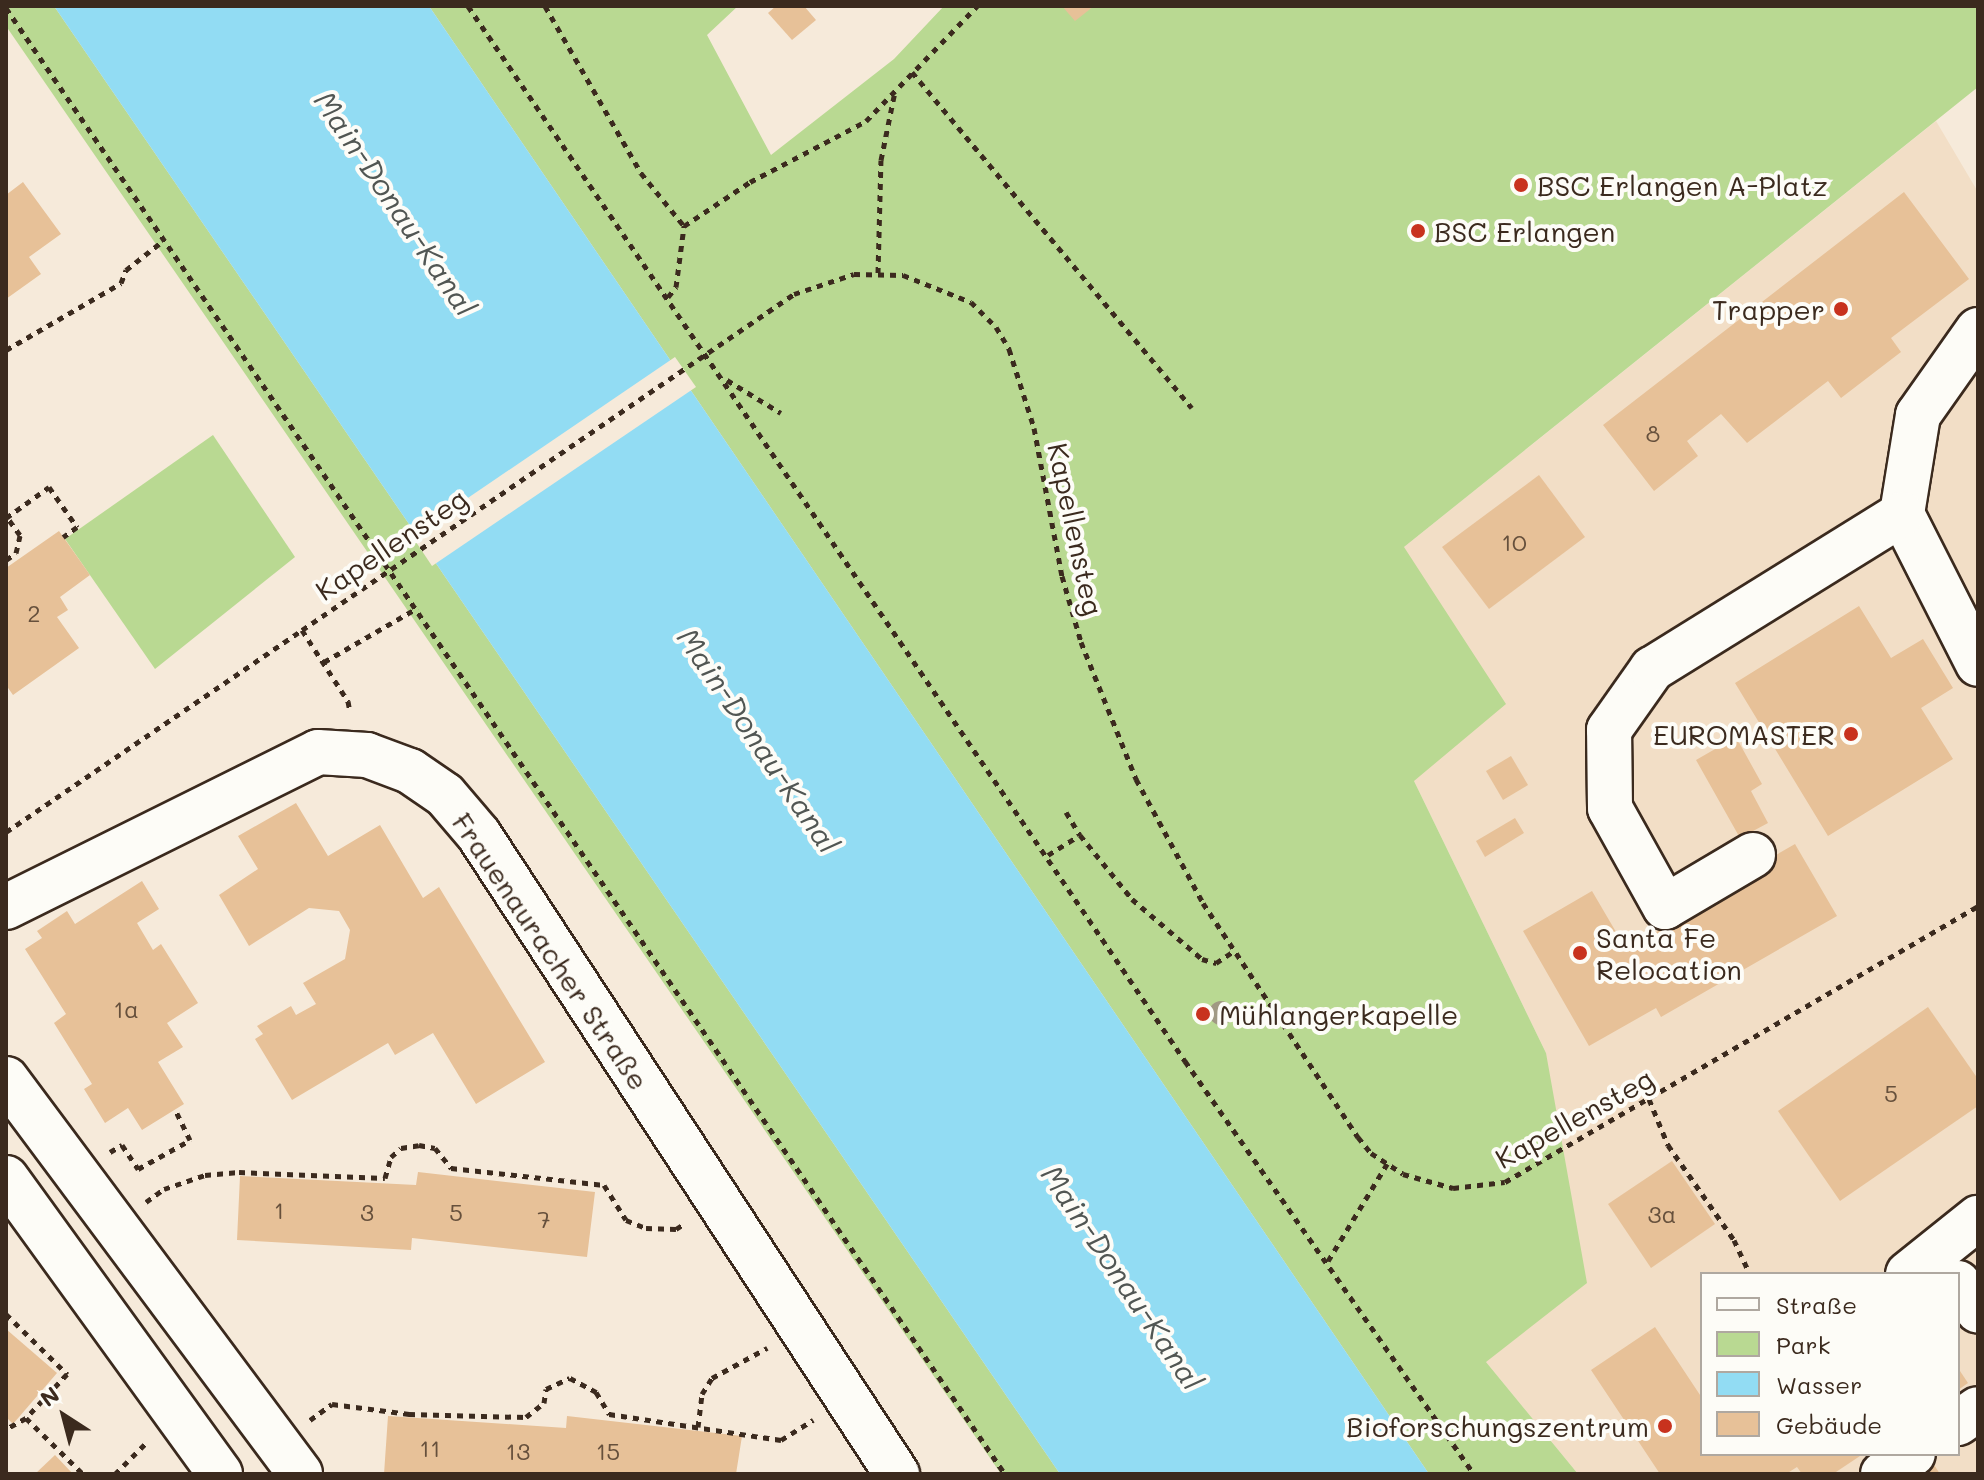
<!DOCTYPE html>
<html>
<head>
<meta charset="utf-8">
<style>
  body { margin:0 }
  #map { position:relative; width:1984px; height:1480px; overflow:hidden; background:#f6eada; font-family:Mali,sans-serif }
  div>[style] { position:absolute }
  [style*='--x'] { left:calc(var(--x)*1px); top:calc(var(--y)*1px); width:calc(var(--w)*1px); rotate:calc(var(--a)*1deg) }
  .built>* { inset:0; background:#f2dec6 }
  .green>* { inset:0; background:#b9d992 }
  .water>* { inset:0; background:#92dcf3 }
  .pier>* { inset:0; background:#f6eada }
  .building>* { inset:0; background:#e7c198 }
  .path>* { height:5px; margin-top:-2.5px; transform-origin:0; background:repeating-linear-gradient(90deg,#3b2a1e 0 6px,transparent 0 12px) }
  .roads { filter:drop-shadow(2px 0 #3b2a1e) drop-shadow(-2px 0 #3b2a1e) drop-shadow(0 2px #3b2a1e) drop-shadow(0 -2px #3b2a1e) }
  .minor>* { height:44px; margin:-22px; padding:0 22px; transform-origin:22px; border-radius:22px; background:#fdfcf7 }
  .major>* { height:44px; margin:-22px; padding:0 22px; transform-origin:22px; border-radius:22px; background:#fdfcf7 }
  .path-bridge>* { height:5px; margin-top:-2.5px; transform-origin:0; background:repeating-linear-gradient(90deg,#3b2a1e 0 6px,transparent 0 12px) }
  .trees>* { width:24px; height:24px; margin:-12px; border-radius:50%; background:#a09983 }
  .dots>* { width:22px; height:22px; translate:-50% -50%; box-sizing:border-box; border:4px solid #fdfcf7; border-radius:50% }
  span { translate:-50% -50%; white-space:nowrap; text-align:center; line-height:1.15; -webkit-text-stroke:8px #fdfcf7; paint-order:stroke }
  .number-label { font-size:24px; color:#66503c }
  .number-label span { -webkit-text-stroke-width:0 }
  .poi-label { font-size:28px; color:#3b2a1e }
  .left { translate:0 -50%; text-align:left }
  .right { translate:-100% -50%; text-align:right }
  .street-label { font-size:28px; color:#3b2a1e }
  .water-label { font-size:30px; color:#515653; font-style:italic }
  .frame { position:absolute; inset:0; border:8px solid #3b2a1e; pointer-events:none }
  .legend { position:absolute; left:1700px; top:1272px; width:260px; height:184px; box-sizing:border-box; background:#fdfcf7; border:2px solid #afa8a0; margin:0; padding:10px 14px; list-style:none; font-size:24px; color:#3b2a1e }
  .legend li { display:flex; align-items:center; gap:16px; height:40px }
  .legend b { width:40px; border:2px solid #afa8a0 }
  .north { position:absolute; left:24px; top:1376px; width:80px; height:80px; -webkit-text-stroke:6px #fdfcf7; paint-order:stroke; rotate:324deg; font-size:22px; font-weight:700; line-height:32px; text-align:center; color:#3b2a1e }
  .north::after { content:''; display:block; margin:auto; width:28px; height:36px; background:#3b2a1e; clip-path:polygon(50% 0,100% 100%,50% 72%,0 100%) }
</style>
</head>
<body>
<div id="map">
  <div class="built">
    <i style="clip-path:polygon(evenodd,1936px 121px,1978px 192px,1978px 1474px,1578px 1474px,1486px 1362px,1546px 1053px,1414px 781px,1404px 547px,1936px 121px,1702px 1274px,1958px 1274px,1958px 1454px,1702px 1454px,1702px 1274px)"></i>
  </div>
  <div class="green">
    <i style="clip-path:polygon(6px 6px,54px 6px,1060px 1474px,1001px 1474px,6px 26px)"></i>
    <i style="clip-path:polygon(429px 6px,738px 6px,707px 35px,771px 155px,894px 59px,944px 6px,1978px 6px,1978px 87px,1404px 547px,1506px 704px,1414px 781px,1546px 1053px,1587px 1283px,1486px 1362px,1578px 1474px,1429px 1474px)"></i>
    <i style="clip-path:polygon(213px 435px,295px 557px,155px 669px,65px 539px)"></i>
  </div>
  <div class="water">
    <i style="clip-path:polygon(54px 6px,429px 6px,1429px 1474px,1060px 1474px)"></i>
  </div>
  <div class="pier">
    <i style="clip-path:polygon(675px 357px,696px 387px,432px 566px,412px 536px)"></i>
  </div>
  <div class="building">
    <i style="clip-path:polygon(776px 6px,804px 6px,816px 20px,792px 40px,768px 13px)"></i>
    <i style="clip-path:polygon(1062px 6px,1094px 6px,1075px 21px)"></i>
    <i style="clip-path:polygon(23px 182px,61px 234px,29px 257px,41px 274px,6px 299px,6px 195px)"></i>
    <i style="clip-path:polygon(1904px 192px,1969px 279px,1891px 338px,1901px 352px,1841px 398px,1828px 381px,1747px 443px,1721px 414px,1687px 441px,1698px 456px,1654px 491px,1603px 425px)"></i>
    <i style="clip-path:polygon(1539px 475px,1585px 537px,1489px 609px,1442px 547px)"></i>
    <i style="clip-path:polygon(59px 531px,90px 575px,60px 597px,68px 610px,57px 617px,79px 648px,13px 695px,6px 685px,6px 568px)"></i>
    <i style="clip-path:polygon(1859px 606px,1891px 658px,1923px 639px,1953px 688px,1921px 708px,1953px 759px,1828px 836px,1735px 683px)"></i>
    <i style="clip-path:polygon(1736px 737px,1762px 784px,1751px 791px,1768px 823px,1740px 838px,1696px 760px)"></i>
    <i style="clip-path:polygon(1511px 756px,1528px 785px,1503px 800px,1486px 771px)"></i>
    <i style="clip-path:polygon(296px 803px,328px 856px,380px 825px,423px 898px,439px 887px,545px 1062px,476px 1104px,433px 1033px,395px 1055px,388px 1043px,292px 1100px,255px 1039px,263px 1034px,257px 1026px,291px 1006px,296px 1015px,316px 1004px,303px 983px,345px 959px,350px 930px,339px 911px,309px 908px,249px 946px,219px 895px,258px 869px,238px 836px)"></i>
    <i style="clip-path:polygon(1515px 818px,1524px 833px,1485px 857px,1476px 841px)"></i>
    <i style="clip-path:polygon(1795px 844px,1837px 916px,1661px 1017px,1656px 1008px,1589px 1046px,1523px 931px,1592px 891px,1626px 949px,1676px 921px,1672px 915px)"></i>
    <i style="clip-path:polygon(142px 881px,159px 909px,137px 923px,153px 950px,161px 944px,198px 1003px,167px 1023px,183px 1047px,158px 1062px,184px 1104px,142px 1130px,128px 1108px,105px 1123px,84px 1089px,92px 1084px,54px 1023px,66px 1014px,25px 949px,42px 938px,37px 931px,67px 911px,75px 924px)"></i>
    <i style="clip-path:polygon(1206px 1007px,1209px 1018px,1199px 1021px,1196px 1010px)"></i>
    <i style="clip-path:polygon(1928px 1007px,1978px 1079px,1978px 1106px,1840px 1201px,1778px 1111px)"></i>
    <i style="clip-path:polygon(1672px 1161px,1715px 1224px,1651px 1268px,1608px 1204px)"></i>
    <i style="clip-path:polygon(418px 1172px,595px 1192px,587px 1257px,412px 1238px,411px 1250px,237px 1240px,240px 1176px,416px 1185px)"></i>
    <i style="clip-path:polygon(1655px 1327px,1702px 1398px,1702px 1454px,1863px 1454px,1833px 1474px,1802px 1474px,1797px 1467px,1786px 1474px,1660px 1474px,1591px 1370px)"></i>
    <i style="clip-path:polygon(6px 1329px,57px 1373px,13px 1424px,6px 1417px)"></i>
    <i style="clip-path:polygon(1958px 1368px,1968px 1383px,1958px 1390px)"></i>
    <i style="clip-path:polygon(388px 1416px,566px 1428px,567px 1416px,742px 1436px,736px 1474px,384px 1474px)"></i>
    <i style="clip-path:polygon(55px 1455px,73px 1474px,35px 1474px)"></i>
    <i style="clip-path:polygon(1929px 1457px,1940px 1474px,1903px 1474px)"></i>
  </div>
  <div class="path">
    <i style="--x:468;--y:6;--w:1276;--a:55.8"></i>
    <i style="--x:1185;--y:1061;--w:504;--a:55.02"></i>
    <i style="--x:545;--y:6;--w:193;--a:60.1"></i>
    <i style="--x:641;--y:173;--w:68;--a:50.9"></i>
    <i style="--x:6;--y:8;--w:1774;--a:55.73"></i>
    <i style="--x:912;--y:72;--w:437;--a:50.2"></i>
    <i style="--x:878;--y:273;--w:113;--a:-88.5"></i>
    <i style="--x:881;--y:160;--w:70;--a:-78.5"></i>
    <i style="--x:794;--y:294;--w:63;--a:-18.4"></i>
    <i style="--x:854;--y:274;--w:49;--a:1.2"></i>
    <i style="--x:903;--y:275;--w:73;--a:21.7"></i>
    <i style="--x:971;--y:302;--w:35;--a:45"></i>
    <i style="--x:996;--y:327;--w:26;--a:59"></i>
    <i style="--x:1009;--y:349;--w:83;--a:72.4"></i>
    <i style="--x:1034;--y:428;--w:151;--a:79.3"></i>
    <i style="--x:1062;--y:576;--w:69;--a:73.9"></i>
    <i style="--x:1081;--y:642;--w:148;--a:68.1"></i>
    <i style="--x:1136;--y:779;--w:141;--a:61.6"></i>
    <i style="--x:1203;--y:903;--w:281;--a:56.5"></i>
    <i style="--x:1358;--y:1137;--w:21;--a:51"></i>
    <i style="--x:1371;--y:1153;--w:38;--a:33"></i>
    <i style="--x:1403;--y:1174;--w:52;--a:15.6"></i>
    <i style="--x:1453;--y:1188;--w:52;--a:-6.6"></i>
    <i style="--x:1505;--y:1182;--w:548;--a:-30.26"></i>
    <i style="--x:668;--y:297;--w:13;--a:-51"></i>
    <i style="--x:676;--y:287;--w:62;--a:-82.5"></i>
    <i style="--x:684;--y:226;--w:79;--a:-33.7"></i>
    <i style="--x:750;--y:182;--w:131;--a:-27.7"></i>
    <i style="--x:866;--y:121;--w:160;--a:-46"></i>
    <i style="--x:6;--y:350;--w:133;--a:-30.2"></i>
    <i style="--x:121;--y:283;--w:14;--a:-69"></i>
    <i style="--x:126;--y:270;--w:48;--a:-38.3"></i>
    <i style="--x:727;--y:380;--w:63;--a:31.4"></i>
    <i style="--x:6;--y:518;--w:53;--a:-35.8"></i>
    <i style="--x:49;--y:487;--w:49;--a:55"></i>
    <i style="--x:77;--y:527;--w:17;--a:144"></i>
    <i style="--x:6;--y:560;--w:12;--a:-35"></i>
    <i style="--x:16;--y:553;--w:18;--a:-77"></i>
    <i style="--x:20;--y:535;--w:24;--a:-126"></i>
    <i style="--x:324;--y:662;--w:108;--a:-30.1"></i>
    <i style="--x:1066;--y:812;--w:27;--a:59"></i>
    <i style="--x:6;--y:832;--w:358;--a:-34.3"></i>
    <i style="--x:302;--y:630;--w:85;--a:57.1"></i>
    <i style="--x:348;--y:701;--w:11;--a:80"></i>
    <i style="--x:1048;--y:855;--w:38;--a:-32"></i>
    <i style="--x:1080;--y:835;--w:82;--a:50.9"></i>
    <i style="--x:1132;--y:899;--w:92;--a:40.6"></i>
    <i style="--x:1202;--y:959;--w:15;--a:16"></i>
    <i style="--x:1216;--y:963;--w:22;--a:-34"></i>
    <i style="--x:1649;--y:1099;--w:50;--a:67.6"></i>
    <i style="--x:1668;--y:1145;--w:116;--a:55.2"></i>
    <i style="--x:1734;--y:1240;--w:38;--a:65"></i>
    <i style="--x:110;--y:1152;--w:14;--a:-30"></i>
    <i style="--x:122;--y:1145;--w:29;--a:56"></i>
    <i style="--x:138;--y:1169;--w:60;--a:-29.1"></i>
    <i style="--x:190;--y:1140;--w:34;--a:-116"></i>
    <i style="--x:146;--y:1202;--w:22;--a:-36"></i>
    <i style="--x:164;--y:1189;--w:43;--a:-18.9"></i>
    <i style="--x:205;--y:1175;--w:34;--a:-5"></i>
    <i style="--x:239;--y:1172;--w:146;--a:2.4"></i>
    <i style="--x:385;--y:1178;--w:22;--a:-74"></i>
    <i style="--x:391;--y:1157;--w:13;--a:-42"></i>
    <i style="--x:401;--y:1148;--w:18;--a:-9"></i>
    <i style="--x:419;--y:1145;--w:16;--a:11"></i>
    <i style="--x:435;--y:1148;--w:26;--a:51"></i>
    <i style="--x:451;--y:1168;--w:154;--a:6.3"></i>
    <i style="--x:604;--y:1185;--w:41;--a:57.8"></i>
    <i style="--x:626;--y:1220;--w:22;--a:22"></i>
    <i style="--x:646;--y:1228;--w:30;--a:2"></i>
    <i style="--x:676;--y:1229;--w:9;--a:-32"></i>
    <i style="--x:1328;--y:1261;--w:114;--a:-58.7"></i>
    <i style="--x:6;--y:1314;--w:86;--a:44.5"></i>
    <i style="--x:67;--y:1374;--w:60;--a:133"></i>
    <i style="--x:26;--y:1418;--w:23;--a:151"></i>
    <i style="--x:26;--y:1418;--w:80;--a:44.5"></i>
    <i style="--x:310;--y:1420;--w:27;--a:-36"></i>
    <i style="--x:332;--y:1404;--w:78;--a:7.4"></i>
    <i style="--x:409;--y:1414;--w:117;--a:1.5"></i>
    <i style="--x:526;--y:1417;--w:23;--a:-38"></i>
    <i style="--x:544;--y:1403;--w:14;--a:-82"></i>
    <i style="--x:546;--y:1389;--w:26;--a:-25"></i>
    <i style="--x:570;--y:1378;--w:30;--a:28"></i>
    <i style="--x:596;--y:1392;--w:26;--a:59"></i>
    <i style="--x:609;--y:1414;--w:174;--a:8.6"></i>
    <i style="--x:781;--y:1440;--w:38;--a:-32"></i>
    <i style="--x:698;--y:1427;--w:33;--a:-83"></i>
    <i style="--x:702;--y:1394;--w:19;--a:-58"></i>
    <i style="--x:712;--y:1378;--w:63;--a:-28.6"></i>
    <i style="--x:115;--y:1474;--w:47;--a:-45"></i>
  </div>
  <div class="roads">
    <div class="minor">
      <i style="--x:1978;--y:330;--w:104;--a:125.2"></i>
      <i style="--x:1918;--y:415;--w:100;--a:99.2"></i>
      <i style="--x:1902;--y:514;--w:168;--a:63.1"></i>
      <i style="--x:1753;--y:855;--w:102;--a:149.4"></i>
      <i style="--x:1665;--y:907;--w:113;--a:-119.1"></i>
      <i style="--x:1610;--y:808;--w:78;--a:-90.7"></i>
      <i style="--x:1609;--y:730;--w:75;--a:-54.8"></i>
      <i style="--x:1652;--y:669;--w:294;--a:-31.8"></i>
      <i style="--x:6;--y:907;--w:348;--a:-26.4"></i>
      <i style="--x:318;--y:752;--w:49;--a:3.5"></i>
      <i style="--x:367;--y:755;--w:46;--a:20.4"></i>
      <i style="--x:410;--y:771;--w:42;--a:34.4"></i>
      <i style="--x:445;--y:795;--w:52;--a:49.6"></i>
      <i style="--x:479;--y:835;--w:764;--a:56.81"></i>
      <i style="--x:1908;--y:1274;--w:90;--a:-38.7"></i>
      <i style="--x:1958;--y:1283;--w:34;--a:54"></i>
      <i style="--x:1958;--y:1423;--w:24;--a:-35"></i>
      <i style="--x:1883;--y:1474;--w:36;--a:-34"></i>
    </div>
    <div class="major">
      <i style="--x:6;--y:1079;--w:492;--a:53.3"></i>
      <i style="--x:6;--y:1178;--w:365;--a:54.1"></i>
    </div>
  </div>
  <div class="path-bridge">
    <i style="--x:302;--y:630;--w:596;--a:-34.33"></i>
  </div>
  <div class="trees">
    <i style="left:1221px;top:1013px"></i>
  </div>
  <div class="dots">
    <i style="left:1521px;top:185px;background:#c8321e"></i>
    <i style="left:1418px;top:231px;background:#c8321e"></i>
    <i style="left:1841px;top:309px;background:#c8321e"></i>
    <i style="left:1851px;top:734px;background:#c8321e"></i>
    <i style="left:1580px;top:953px;background:#c8321e"></i>
    <i style="left:1203px;top:1014px;background:#c8321e"></i>
    <i style="left:1665px;top:1426px;background:#c8321e"></i>
  </div>
  <div class="number-label">
    <span style="left:1653px;top:433px">8</span>
    <span style="left:1514px;top:542px">10</span>
    <span style="left:34px;top:613px">2</span>
    <span style="left:126px;top:1009px">1a</span>
    <span style="left:1891px;top:1093px">5</span>
    <span style="left:279px;top:1210px">1</span>
    <span style="left:367px;top:1212px">3</span>
    <span style="left:456px;top:1212px">5</span>
    <span style="left:1662px;top:1214px">3a</span>
    <span style="left:544px;top:1219px">7</span>
    <span style="left:430px;top:1448px">11</span>
    <span style="left:518px;top:1451px">13</span>
    <span style="left:608px;top:1451px">15</span>
  </div>
  <div class="poi-label">
    <span class="left" style="left:1537px;top:185px">BSC Erlangen A-Platz</span>
    <span class="left" style="left:1434px;top:231px">BSC Erlangen</span>
    <span class="right" style="left:1825px;top:309px">Trapper</span>
    <span class="right" style="left:1835px;top:734px">EUROMASTER</span>
    <span class="left" style="left:1596px;top:953px">Santa Fe<br>Relocation</span>
    <span class="left" style="left:1219px;top:1014px">Mühlangerkapelle</span>
    <span class="right" style="left:1649px;top:1426px">Bioforschungszentrum</span>
  </div>
  <div class="street-label">
    <span style="left:1076px;top:529px;rotate:78deg">Kapellensteg</span>
    <span style="left:391px;top:544px;rotate:-34deg">Kapellensteg</span>
    <span style="left:551px;top:951px;rotate:56deg">Frauenauracher Straße</span>
    <span style="left:1574px;top:1118px;rotate:-29deg">Kapellensteg</span>
  </div>
  <div class="water-label">
    <span style="left:396px;top:203px;rotate:56deg">Main-Donau-Kanal</span>
    <span style="left:759px;top:740px;rotate:56deg">Main-Donau-Kanal</span>
    <span style="left:1123px;top:1277px;rotate:56deg">Main-Donau-Kanal</span>
  </div>
  <div class="frame"></div>
  <ul class="legend">
  <li><b style="height:10px;background:#fdfcf7"></b>Straße</li>
  <li><b style="height:22px;background:#b9d992"></b>Park</li>
  <li><b style="height:22px;background:#92dcf3"></b>Wasser</li>
  <li><b style="height:22px;background:#e7c198"></b>Gebäude</li>
  </ul>
  <div class="north">N</div>
</div>
</body>
</html>
